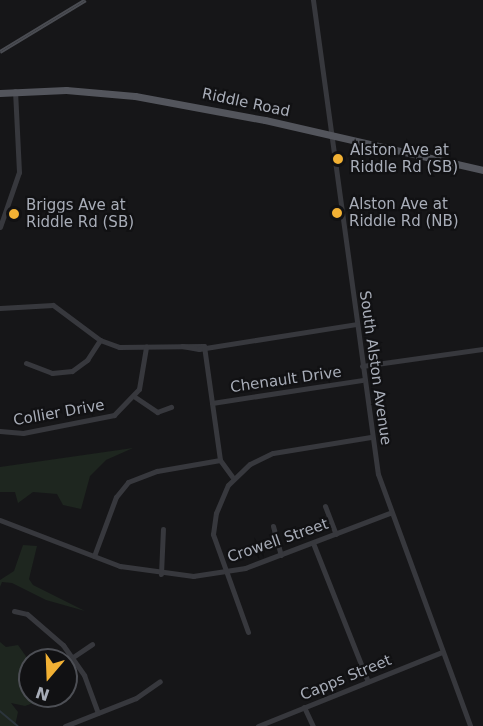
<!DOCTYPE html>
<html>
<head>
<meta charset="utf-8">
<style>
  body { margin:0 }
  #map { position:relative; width:483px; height:726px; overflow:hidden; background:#161618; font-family:"DejaVu Sans",sans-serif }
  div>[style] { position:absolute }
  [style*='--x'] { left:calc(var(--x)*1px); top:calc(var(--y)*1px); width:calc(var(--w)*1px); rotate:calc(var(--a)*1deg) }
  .green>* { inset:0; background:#1e261f }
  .stream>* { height:1.5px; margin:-0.75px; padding:0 0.75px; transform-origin:0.75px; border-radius:0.75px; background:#2c353c }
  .minor>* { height:5px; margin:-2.5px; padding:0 2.5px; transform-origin:2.5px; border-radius:2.5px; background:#37383d }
  .major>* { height:7px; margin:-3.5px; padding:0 3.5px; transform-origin:3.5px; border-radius:3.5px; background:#53555c }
  .rail>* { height:4px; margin-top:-2px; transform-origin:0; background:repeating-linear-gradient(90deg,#111113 0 4.5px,#4a4c52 0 9px); box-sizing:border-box; border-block:2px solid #4a4c52 }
  .dots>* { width:16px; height:16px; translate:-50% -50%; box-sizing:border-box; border:3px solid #111113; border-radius:50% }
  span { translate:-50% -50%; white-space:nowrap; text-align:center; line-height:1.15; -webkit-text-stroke:4.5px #111113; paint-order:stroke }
  .street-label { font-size:15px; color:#a8adb8 }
  .poi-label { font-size:15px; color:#a8adb8 }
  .left { translate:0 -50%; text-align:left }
  .north { position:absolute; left:18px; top:648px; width:60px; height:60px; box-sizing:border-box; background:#111113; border:2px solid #4d4f55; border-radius:50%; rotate:199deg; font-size:16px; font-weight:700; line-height:24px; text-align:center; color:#a8adb8 }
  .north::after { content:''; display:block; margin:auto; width:21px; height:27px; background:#f2b134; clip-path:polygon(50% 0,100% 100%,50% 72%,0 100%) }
</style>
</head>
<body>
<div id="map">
  <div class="green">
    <i style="clip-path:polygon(133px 448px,106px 460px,90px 476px,81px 509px,63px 505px,57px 494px,33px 492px,18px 503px,15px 492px,0 492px,0 467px)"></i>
    <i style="clip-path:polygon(23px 545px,37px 546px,29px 579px,33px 585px,85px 611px,46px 600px,12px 583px,2px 582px,0 587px,0 580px,14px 571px)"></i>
    <i style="clip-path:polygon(0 642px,6px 647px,18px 645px,30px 662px,30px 696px,50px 697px,25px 706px,11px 703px,18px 712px,15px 726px,0 726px)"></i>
  </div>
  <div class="stream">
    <i style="--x:0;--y:711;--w:23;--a:40"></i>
  </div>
  <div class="minor">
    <i style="--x:313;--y:0;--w:478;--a:82.2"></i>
    <i style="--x:378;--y:474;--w:268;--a:69.9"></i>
    <i style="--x:0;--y:227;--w:58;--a:-70.9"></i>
    <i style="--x:19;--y:172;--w:81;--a:-92.8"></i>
    <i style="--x:0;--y:308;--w:53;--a:-3.2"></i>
    <i style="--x:53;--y:305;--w:59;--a:36.7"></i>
    <i style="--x:100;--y:340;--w:20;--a:20"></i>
    <i style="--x:119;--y:347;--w:85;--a:-0.7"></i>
    <i style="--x:182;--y:346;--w:17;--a:10"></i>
    <i style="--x:199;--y:349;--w:159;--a:-9"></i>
    <i style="--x:204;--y:346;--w:115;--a:82"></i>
    <i style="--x:220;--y:460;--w:22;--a:54"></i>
    <i style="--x:26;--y:363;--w:28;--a:21"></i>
    <i style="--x:52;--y:373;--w:20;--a:-6"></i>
    <i style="--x:72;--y:371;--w:19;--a:-36"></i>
    <i style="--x:87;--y:360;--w:24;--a:-57"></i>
    <i style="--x:362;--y:366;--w:122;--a:-8"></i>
    <i style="--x:135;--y:397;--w:27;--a:34"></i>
    <i style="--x:157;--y:412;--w:15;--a:-20"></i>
    <i style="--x:212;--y:403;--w:153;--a:-8.7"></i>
    <i style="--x:0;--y:431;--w:23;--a:5"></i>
    <i style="--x:23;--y:433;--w:93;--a:-11.2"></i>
    <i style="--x:114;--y:415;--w:36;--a:-46"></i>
    <i style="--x:139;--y:389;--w:43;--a:-80.5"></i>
    <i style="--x:325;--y:506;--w:30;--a:69"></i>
    <i style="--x:0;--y:520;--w:129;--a:21"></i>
    <i style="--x:120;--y:566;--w:74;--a:7.8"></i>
    <i style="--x:193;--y:576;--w:53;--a:-8.7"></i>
    <i style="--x:245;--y:568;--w:155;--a:-20.8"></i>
    <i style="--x:273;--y:526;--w:30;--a:75"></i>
    <i style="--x:313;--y:543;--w:149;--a:68.4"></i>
    <i style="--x:94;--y:556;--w:63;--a:-69.6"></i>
    <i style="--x:116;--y:497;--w:19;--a:-51"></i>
    <i style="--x:128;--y:482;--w:31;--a:-21"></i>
    <i style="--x:157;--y:471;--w:64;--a:-9.9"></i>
    <i style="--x:161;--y:574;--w:45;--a:-87.5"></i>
    <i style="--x:14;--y:611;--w:13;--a:13"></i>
    <i style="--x:27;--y:614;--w:48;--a:40.7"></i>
    <i style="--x:63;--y:645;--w:37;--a:55"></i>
    <i style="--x:84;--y:675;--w:40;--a:69.8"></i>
    <i style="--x:248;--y:632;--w:104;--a:-109.7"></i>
    <i style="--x:213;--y:534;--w:21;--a:-82"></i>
    <i style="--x:216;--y:513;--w:30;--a:-67"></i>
    <i style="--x:228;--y:485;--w:30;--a:-44"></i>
    <i style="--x:250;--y:464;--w:25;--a:-26"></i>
    <i style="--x:273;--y:453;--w:99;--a:-9.3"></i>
    <i style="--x:73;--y:657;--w:23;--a:-34"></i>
    <i style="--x:304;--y:707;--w:21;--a:65"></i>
    <i style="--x:65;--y:726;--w:76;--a:-21.5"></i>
    <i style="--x:136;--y:698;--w:29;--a:-35"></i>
    <i style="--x:258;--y:726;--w:198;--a:-21.9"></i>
  </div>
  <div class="major">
    <i style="--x:0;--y:93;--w:66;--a:-2.6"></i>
    <i style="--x:66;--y:90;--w:69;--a:5"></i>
    <i style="--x:135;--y:96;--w:132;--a:10.5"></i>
    <i style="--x:265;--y:120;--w:224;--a:12.9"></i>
  </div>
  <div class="rail">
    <i style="--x:0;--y:52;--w:100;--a:-31.2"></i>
  </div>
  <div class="dots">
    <i style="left:338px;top:159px;background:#f2b134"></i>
    <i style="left:337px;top:213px;background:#f2b134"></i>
    <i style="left:14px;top:214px;background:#f2b134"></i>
  </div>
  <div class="street-label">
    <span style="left:246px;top:103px;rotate:12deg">Riddle Road</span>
    <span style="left:375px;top:368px;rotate:82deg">South Alston Avenue</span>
    <span style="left:286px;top:380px;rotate:-8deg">Chenault Drive</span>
    <span style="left:59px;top:413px;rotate:-10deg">Collier Drive</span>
    <span style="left:278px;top:541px;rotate:-19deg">Crowell Street</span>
    <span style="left:346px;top:678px;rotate:-22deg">Capps Street</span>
  </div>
  <div class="poi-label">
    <span class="left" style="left:350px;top:159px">Alston Ave at<br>Riddle Rd (SB)</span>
    <span class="left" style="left:349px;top:213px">Alston Ave at<br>Riddle Rd (NB)</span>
    <span class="left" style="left:26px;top:214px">Briggs Ave at<br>Riddle Rd (SB)</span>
  </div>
  <div class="north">N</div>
</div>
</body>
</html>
